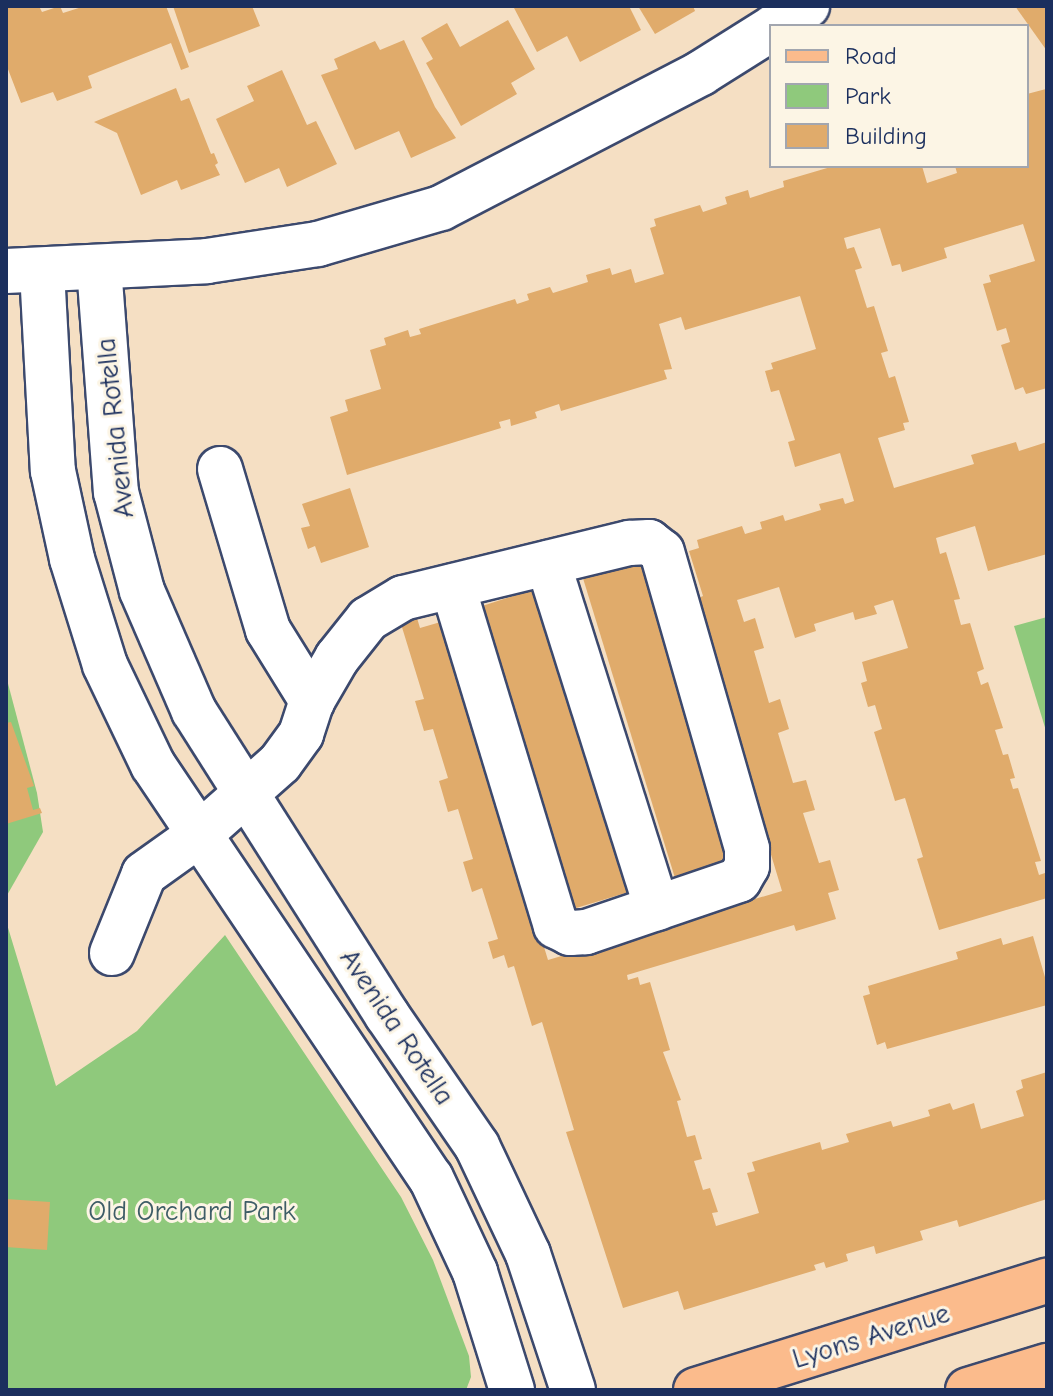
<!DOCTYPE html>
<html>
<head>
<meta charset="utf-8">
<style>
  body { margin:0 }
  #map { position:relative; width:1053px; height:1396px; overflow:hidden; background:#f5dfc3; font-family:"Comic Neue",sans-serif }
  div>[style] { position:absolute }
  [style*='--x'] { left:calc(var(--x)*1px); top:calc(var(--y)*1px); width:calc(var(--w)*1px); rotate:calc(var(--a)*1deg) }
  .green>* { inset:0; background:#8fc97c }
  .building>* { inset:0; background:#e0ab6b }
  .roads { filter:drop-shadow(2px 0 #3c496d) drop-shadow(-2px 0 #3c496d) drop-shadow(0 2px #3c496d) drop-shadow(0 -2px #3c496d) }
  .minor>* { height:44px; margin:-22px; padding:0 22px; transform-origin:22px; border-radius:22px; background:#fff }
  .major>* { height:44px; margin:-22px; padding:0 22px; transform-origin:22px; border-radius:22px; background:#fbbb8c }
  span { translate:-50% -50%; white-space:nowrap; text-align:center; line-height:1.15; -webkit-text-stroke:6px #fcf5e5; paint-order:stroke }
  .street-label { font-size:28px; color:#1b2f5e }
  .park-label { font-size:28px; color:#3e5d67 }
  .frame { position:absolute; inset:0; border:8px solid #1b2f5e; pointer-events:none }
  .legend { position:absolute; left:769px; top:24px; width:260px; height:144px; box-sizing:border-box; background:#fcf5e5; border:2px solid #a2a6af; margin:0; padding:10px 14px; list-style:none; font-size:24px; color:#1b2f5e }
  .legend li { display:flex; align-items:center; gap:16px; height:40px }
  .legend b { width:40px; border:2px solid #a2a6af }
</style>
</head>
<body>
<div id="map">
  <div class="green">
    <i style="clip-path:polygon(1047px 617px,1047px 734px,1014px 626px)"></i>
    <i style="clip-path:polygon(6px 676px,37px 793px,43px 832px,6px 897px)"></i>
    <i style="clip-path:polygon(6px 921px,56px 1086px,137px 1031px,225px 935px,401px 1197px,433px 1260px,469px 1356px,471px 1377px,466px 1390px,6px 1390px)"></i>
  </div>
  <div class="building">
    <i style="clip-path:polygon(6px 6px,39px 6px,42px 12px,60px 6px,63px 13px,85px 6px,166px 6px,189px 67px,181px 70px,171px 43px,88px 76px,92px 88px,57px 101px,53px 92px,21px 103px,6px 64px)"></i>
    <i style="clip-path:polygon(173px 6px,252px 6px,260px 26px,189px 53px)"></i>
    <i style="clip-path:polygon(513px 6px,629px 6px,641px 30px,580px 62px,567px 36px,537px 52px)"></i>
    <i style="clip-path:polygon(638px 6px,693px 6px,695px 11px,655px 34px)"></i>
    <i style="clip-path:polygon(1015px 6px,1047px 6px,1047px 51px)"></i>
    <i style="clip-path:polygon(508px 20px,535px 69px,511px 83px,517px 94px,461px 126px,426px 63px,433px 59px,421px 38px,447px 23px,460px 47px)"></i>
    <i style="clip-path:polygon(404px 40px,435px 107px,456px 138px,411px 158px,399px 131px,355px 150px,321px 75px,338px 69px,334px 59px,375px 41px,380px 50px)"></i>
    <i style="clip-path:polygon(282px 70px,307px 125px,316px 121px,337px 164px,287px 187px,279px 168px,245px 183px,216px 119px,254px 101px,247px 86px)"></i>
    <i style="clip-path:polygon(176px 88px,181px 101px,189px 98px,211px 154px,214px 153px,218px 163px,215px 165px,220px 175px,181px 190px,177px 180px,141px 195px,117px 133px,94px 122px)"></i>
    <i style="clip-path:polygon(1046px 89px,1047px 388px,1026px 394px,1023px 387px,1015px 390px,1001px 345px,1010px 342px,1006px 328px,997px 331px,983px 284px,991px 282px,989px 275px,1035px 261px,1023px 224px,944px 248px,947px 258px,902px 272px,900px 264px,892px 266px,880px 228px,844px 238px,847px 249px,854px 247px,862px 268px,855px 270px,867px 308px,874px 306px,888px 351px,881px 353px,889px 378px,895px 376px,909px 422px,903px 423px,905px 430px,878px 438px,894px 488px,974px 464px,971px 455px,1016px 442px,1019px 451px,1047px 442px,1047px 554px,988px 571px,975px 526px,936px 538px,940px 554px,946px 552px,960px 599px,954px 600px,961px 625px,970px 623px,984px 669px,977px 672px,981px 685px,988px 682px,1003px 728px,995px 730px,1003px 755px,1008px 754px,1015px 778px,1010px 779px,1013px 789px,1018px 788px,1041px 861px,1035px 862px,1039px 875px,1045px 873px,1047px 879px,1047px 898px,939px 930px,917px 859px,923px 857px,905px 798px,895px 801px,874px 732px,882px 729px,875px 705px,868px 707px,861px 683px,867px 681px,862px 662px,908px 648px,893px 600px,874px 606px,877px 614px,855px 620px,853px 612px,814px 624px,816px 631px,795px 638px,779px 587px,737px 600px,744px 622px,755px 618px,764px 648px,754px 651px,769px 703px,780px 699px,789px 729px,778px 733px,793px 783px,806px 780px,815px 810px,803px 813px,819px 863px,830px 860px,839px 890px,828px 893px,836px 919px,796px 931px,794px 925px,627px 975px,628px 980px,638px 977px,640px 985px,650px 982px,670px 1050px,663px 1052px,681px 1100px,677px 1101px,687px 1137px,695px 1135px,702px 1159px,694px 1161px,703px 1190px,710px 1188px,718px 1212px,712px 1213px,716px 1226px,759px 1213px,747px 1173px,755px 1171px,752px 1162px,820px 1142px,822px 1150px,849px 1142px,846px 1134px,891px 1121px,893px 1127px,930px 1116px,928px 1110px,950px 1103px,953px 1110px,974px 1103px,981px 1129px,1024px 1116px,1016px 1091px,1023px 1088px,1021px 1080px,1047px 1072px,1047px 1199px,959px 1227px,957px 1220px,920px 1231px,923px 1240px,876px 1254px,874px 1246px,846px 1254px,848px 1261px,826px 1268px,824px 1262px,814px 1265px,816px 1270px,684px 1310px,678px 1291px,623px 1308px,566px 1132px,574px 1130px,542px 1022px,532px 1026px,514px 966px,508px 968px,504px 955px,493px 959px,488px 942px,498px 939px,482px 888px,472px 892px,463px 862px,473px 859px,458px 809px,448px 812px,439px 781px,448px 778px,433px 729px,424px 731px,415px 701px,424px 699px,401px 624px,417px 618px,420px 628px,444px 621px,548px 960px,782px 891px,694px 600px,703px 596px,689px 551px,699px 548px,697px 540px,742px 526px,745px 534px,762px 529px,760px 522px,783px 515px,785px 521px,821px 510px,819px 504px,843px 498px,845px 504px,854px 501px,840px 453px,795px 467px,788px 442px,795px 440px,779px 390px,771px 392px,765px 371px,773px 369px,771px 363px,816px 349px,800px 296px,685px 330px,681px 317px,659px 324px,672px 369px,664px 370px,667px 379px,561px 411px,559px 404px,535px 412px,537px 418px,511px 426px,510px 419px,499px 422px,501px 428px,347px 475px,330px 417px,348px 411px,345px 400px,381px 389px,370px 350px,386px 345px,384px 338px,408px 330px,410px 337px,421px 334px,419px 329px,515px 299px,517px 304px,529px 300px,527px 294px,550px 287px,553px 293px,588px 282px,586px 275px,610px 268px,612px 275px,631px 269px,635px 283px,664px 274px,650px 228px,656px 226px,654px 219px,700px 205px,703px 212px,727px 204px,725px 197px,748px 190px,750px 198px,784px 187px,783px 181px,834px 166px,922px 166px,927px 183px,957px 173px,955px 166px,1027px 166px,1027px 94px)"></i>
    <i style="clip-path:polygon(350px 488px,369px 547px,321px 563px,315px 546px,308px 549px,301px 528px,310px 526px,302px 504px)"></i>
    <i style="clip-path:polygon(640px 557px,733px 860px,675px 878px,582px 575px)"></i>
    <i style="clip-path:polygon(538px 588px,632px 891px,573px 909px,479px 607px)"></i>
    <i style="clip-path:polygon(11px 722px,34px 786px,27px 788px,33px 810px,40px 808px,42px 813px,6px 824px,6px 723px)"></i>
    <i style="clip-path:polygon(1033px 936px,1047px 984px,1047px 1005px,887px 1049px,885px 1042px,877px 1045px,863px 996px,870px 994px,868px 986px,958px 959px,956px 952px,1001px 938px,1003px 945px)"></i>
    <i style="clip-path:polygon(6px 1199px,50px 1202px,47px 1250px,6px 1247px)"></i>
  </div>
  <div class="roads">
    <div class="minor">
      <i style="--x:775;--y:26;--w:38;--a:-32"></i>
      <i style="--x:99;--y:267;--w:226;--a:85.7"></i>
      <i style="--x:116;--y:492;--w:102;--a:75.3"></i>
      <i style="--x:142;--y:591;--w:131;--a:66.6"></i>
      <i style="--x:194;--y:711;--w:360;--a:57.6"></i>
      <i style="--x:387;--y:1015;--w:159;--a:55.5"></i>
      <i style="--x:477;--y:1146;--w:119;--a:64.7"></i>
      <i style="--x:528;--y:1254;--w:143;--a:71.7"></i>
      <i style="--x:6;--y:271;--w:201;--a:-2.8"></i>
      <i style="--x:207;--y:261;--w:112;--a:-8.7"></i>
      <i style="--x:318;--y:244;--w:128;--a:-16.3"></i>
      <i style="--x:441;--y:208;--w:293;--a:-27.4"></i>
      <i style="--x:701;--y:73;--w:83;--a:-32.2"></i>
      <i style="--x:42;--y:271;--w:200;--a:86.9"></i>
      <i style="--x:53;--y:471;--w:90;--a:77.8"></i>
      <i style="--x:72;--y:559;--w:111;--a:72.7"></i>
      <i style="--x:105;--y:665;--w:111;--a:64.4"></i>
      <i style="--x:153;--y:765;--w:498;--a:56.1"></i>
      <i style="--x:431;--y:1178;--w:104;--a:64.9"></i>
      <i style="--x:475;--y:1272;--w:124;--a:72.6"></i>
      <i style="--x:220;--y:469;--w:168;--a:73.4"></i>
      <i style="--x:268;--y:630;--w:84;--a:58.2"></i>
      <i style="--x:548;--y:563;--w:362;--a:72.5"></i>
      <i style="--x:112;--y:953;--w:85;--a:-67.9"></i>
      <i style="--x:144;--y:874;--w:69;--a:-35.5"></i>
      <i style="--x:200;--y:834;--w:107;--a:-41.6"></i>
      <i style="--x:280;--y:763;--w:36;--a:-54"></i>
      <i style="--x:301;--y:734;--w:35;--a:-72"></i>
      <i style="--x:312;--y:701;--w:50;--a:-59.8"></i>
      <i style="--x:337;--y:658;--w:50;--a:-51.5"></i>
      <i style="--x:368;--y:619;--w:41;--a:-31"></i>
      <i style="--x:403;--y:598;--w:233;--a:-13.7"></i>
      <i style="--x:629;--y:543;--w:20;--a:-3"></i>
      <i style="--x:649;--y:542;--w:16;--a:38"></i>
      <i style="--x:662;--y:552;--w:309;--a:74"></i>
      <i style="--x:747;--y:849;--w:17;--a:90"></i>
      <i style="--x:747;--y:866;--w:16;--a:120"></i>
      <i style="--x:739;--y:880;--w:162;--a:161.2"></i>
      <i style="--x:586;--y:932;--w:16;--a:176"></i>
      <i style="--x:570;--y:933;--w:16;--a:-153"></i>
      <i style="--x:556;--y:926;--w:355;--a:-106.9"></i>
    </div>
    <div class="major">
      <i style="--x:696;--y:1390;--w:368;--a:-17.3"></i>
      <i style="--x:968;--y:1390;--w:83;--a:-16.9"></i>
    </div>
  </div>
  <div class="street-label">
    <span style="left:115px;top:428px;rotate:-96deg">Avenida Rotella</span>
    <span style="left:397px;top:1027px;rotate:56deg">Avenida Rotella</span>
    <span style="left:871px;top:1336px;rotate:-17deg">Lyons Avenue</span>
  </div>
  <div class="park-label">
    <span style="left:192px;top:1211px">Old Orchard Park</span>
  </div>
  <div class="frame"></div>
  <ul class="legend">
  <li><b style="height:10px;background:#fbbb8c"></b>Road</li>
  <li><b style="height:22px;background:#8fc97c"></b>Park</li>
  <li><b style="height:22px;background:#e0ab6b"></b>Building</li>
  </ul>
</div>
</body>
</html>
